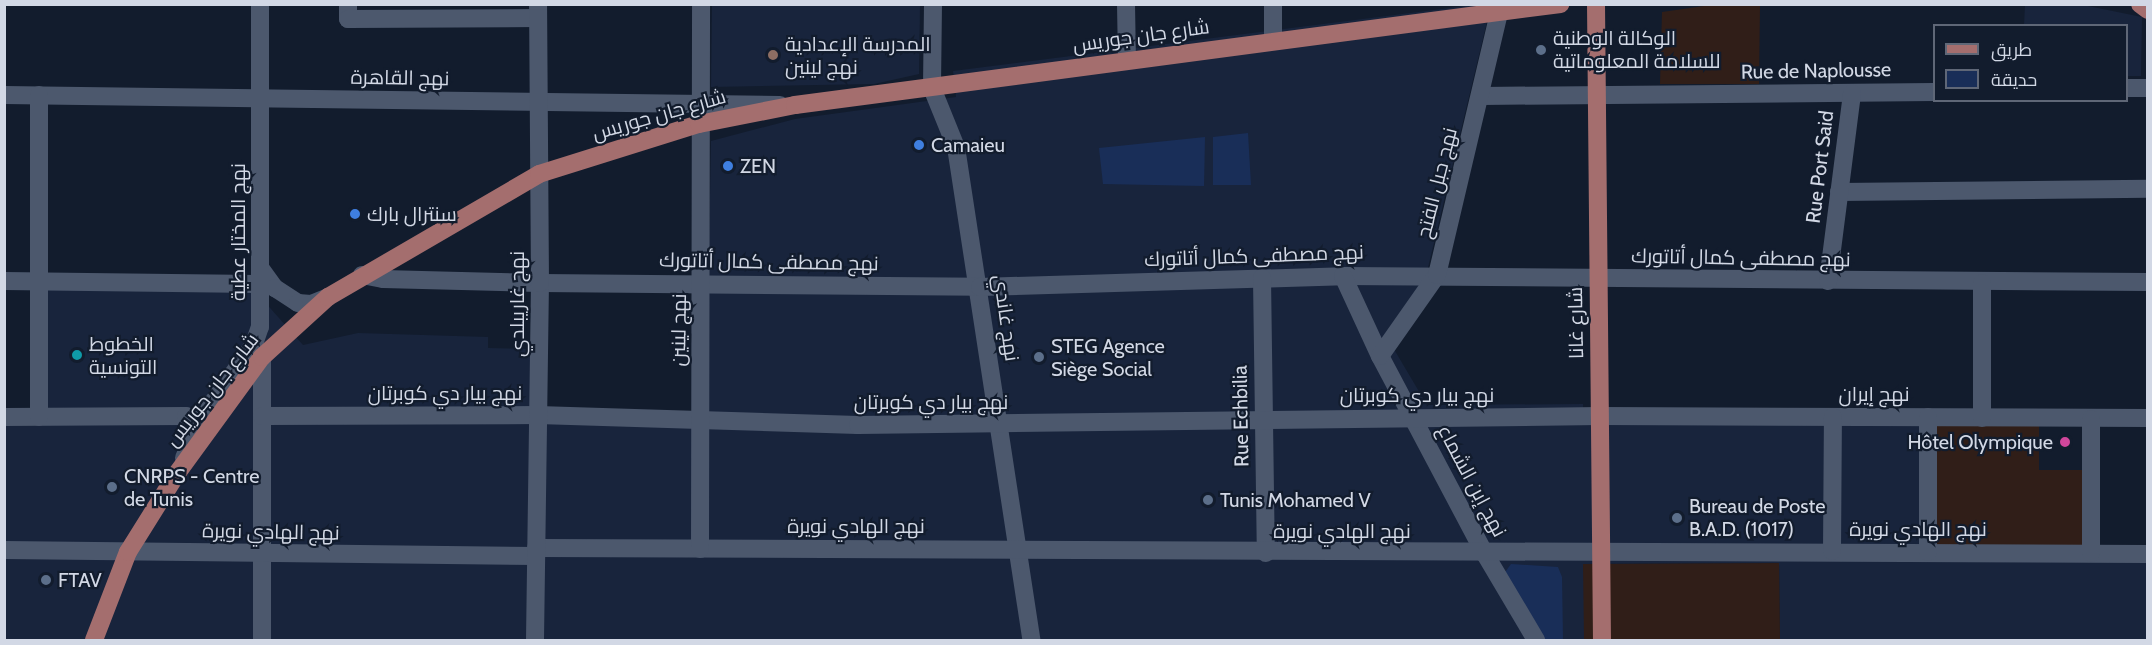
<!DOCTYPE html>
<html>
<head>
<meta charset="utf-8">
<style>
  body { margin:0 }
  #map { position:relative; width:2152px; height:645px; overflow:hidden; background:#121c2d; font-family:Cabin,Cairo,sans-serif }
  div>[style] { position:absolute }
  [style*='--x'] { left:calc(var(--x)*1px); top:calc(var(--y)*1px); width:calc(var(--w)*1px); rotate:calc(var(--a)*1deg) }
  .built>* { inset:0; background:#18243c }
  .industrial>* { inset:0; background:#301e18 }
  .green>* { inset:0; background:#192e58 }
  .minor>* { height:18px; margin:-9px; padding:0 9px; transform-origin:9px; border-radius:9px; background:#4c586d }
  .major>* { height:18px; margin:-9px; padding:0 9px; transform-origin:9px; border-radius:9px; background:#a46e6e }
  .dots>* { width:16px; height:16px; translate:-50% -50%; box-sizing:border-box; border:3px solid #121c2d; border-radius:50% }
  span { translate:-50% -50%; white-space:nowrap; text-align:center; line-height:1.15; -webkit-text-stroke:4.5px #121c2d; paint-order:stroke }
  .street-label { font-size:20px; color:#d2d8e5 }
  .poi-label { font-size:20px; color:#d2d8e5 }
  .left { translate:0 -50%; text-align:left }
  .right { translate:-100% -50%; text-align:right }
  .frame { position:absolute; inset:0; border:6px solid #d2d8e5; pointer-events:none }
  .legend { position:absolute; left:1933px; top:24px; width:195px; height:78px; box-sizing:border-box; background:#121c2d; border:2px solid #5f6777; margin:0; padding:8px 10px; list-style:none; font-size:18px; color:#d2d8e5 }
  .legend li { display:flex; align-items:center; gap:12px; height:30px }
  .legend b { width:30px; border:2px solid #5f6777 }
</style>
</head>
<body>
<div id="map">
  <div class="built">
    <i style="clip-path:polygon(1481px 4px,1491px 5px,1426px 276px,1385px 334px,1427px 405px,1583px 404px,1583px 422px,1920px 421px,1921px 562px,2148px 560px,2147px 640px,1780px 640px,1779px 563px,1584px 564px,1584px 640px,5px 640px,5px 426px,43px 426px,44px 287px,255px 291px,303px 345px,358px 333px,488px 337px,488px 348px,531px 349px,545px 410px,706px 414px,711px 141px,795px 119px,956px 97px,953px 71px)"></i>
    <i style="clip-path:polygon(712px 5px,920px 5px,919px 74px,874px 84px,711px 87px)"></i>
    <i style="clip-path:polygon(2025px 5px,2083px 5px,2142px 17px,2141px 76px,2127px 76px,2126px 26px,2024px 25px)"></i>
  </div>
  <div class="industrial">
    <i style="clip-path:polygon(1718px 4px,1760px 5px,1759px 84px,1660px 84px,1662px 12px)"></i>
    <i style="clip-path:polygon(1920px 421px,2039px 422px,2039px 470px,2092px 470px,2092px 560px,1921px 562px)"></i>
    <i style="clip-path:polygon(1779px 563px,1780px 640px,1584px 640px,1583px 564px)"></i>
  </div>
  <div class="green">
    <i style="clip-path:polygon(1248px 133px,1251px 185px,1213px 185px,1213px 137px)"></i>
    <i style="clip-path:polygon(1205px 137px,1204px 186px,1103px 184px,1099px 148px)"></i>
    <i style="clip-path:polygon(1511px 564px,1558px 567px,1562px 577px,1563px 640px,1539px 640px,1503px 575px)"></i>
  </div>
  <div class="minor">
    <i style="--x:348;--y:4;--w:15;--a:90"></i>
    <i style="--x:348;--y:19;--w:190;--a:-0.3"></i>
    <i style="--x:933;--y:4;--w:84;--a:90.7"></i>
    <i style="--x:932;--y:88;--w:64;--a:67.9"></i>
    <i style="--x:956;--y:147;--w:499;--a:81.3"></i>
    <i style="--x:1126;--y:4;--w:56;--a:89"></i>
    <i style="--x:1273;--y:4;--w:37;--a:90"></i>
    <i style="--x:2126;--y:88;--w:22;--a:0"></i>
    <i style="--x:4;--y:95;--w:776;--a:0.74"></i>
    <i style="--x:1482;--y:96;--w:452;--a:-0.5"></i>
    <i style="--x:1839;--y:192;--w:309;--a:-0.6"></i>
    <i style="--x:261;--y:269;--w:24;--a:54"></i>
    <i style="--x:275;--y:288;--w:27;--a:33"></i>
    <i style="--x:298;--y:303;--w:13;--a:4"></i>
    <i style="--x:311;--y:304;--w:18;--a:-22"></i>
    <i style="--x:362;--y:275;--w:21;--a:11"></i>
    <i style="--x:383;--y:279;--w:157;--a:1.5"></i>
    <i style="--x:540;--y:283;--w:440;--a:0.5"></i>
    <i style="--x:980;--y:287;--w:363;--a:-1.7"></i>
    <i style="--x:1343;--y:276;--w:805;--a:0.43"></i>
    <i style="--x:1343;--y:276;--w:88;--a:65.2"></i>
    <i style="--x:1380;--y:356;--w:224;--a:62.1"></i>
    <i style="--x:1485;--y:554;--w:100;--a:59.3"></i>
    <i style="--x:1262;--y:278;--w:275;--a:89.2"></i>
    <i style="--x:4;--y:281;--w:256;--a:0.7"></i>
    <i style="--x:1828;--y:281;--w:189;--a:-82.7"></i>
    <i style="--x:1380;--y:356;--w:99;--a:-54.9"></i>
    <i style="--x:1437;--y:275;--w:278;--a:-76.7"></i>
    <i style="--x:262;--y:357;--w:283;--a:90"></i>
    <i style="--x:262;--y:416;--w:276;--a:-0.2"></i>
    <i style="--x:538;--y:415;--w:320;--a:1.8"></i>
    <i style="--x:858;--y:425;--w:742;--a:-0.69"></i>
    <i style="--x:1600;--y:416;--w:548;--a:0.21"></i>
    <i style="--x:4;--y:417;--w:182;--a:-0.3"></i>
    <i style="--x:186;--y:416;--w:14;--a:25"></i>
    <i style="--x:39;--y:417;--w:322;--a:-90"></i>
    <i style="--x:1982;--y:418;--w:135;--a:-90"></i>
    <i style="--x:184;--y:458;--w:39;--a:-67"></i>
    <i style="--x:199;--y:422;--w:95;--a:-54.8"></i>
    <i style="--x:254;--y:344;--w:18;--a:-71"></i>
    <i style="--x:260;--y:327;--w:323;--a:-90"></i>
    <i style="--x:536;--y:548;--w:1612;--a:0.21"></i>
    <i style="--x:700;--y:549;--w:545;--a:-89.89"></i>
    <i style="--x:4;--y:550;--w:532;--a:0.65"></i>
    <i style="--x:1832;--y:551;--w:134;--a:-89.6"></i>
    <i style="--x:1928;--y:552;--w:135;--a:-90"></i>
    <i style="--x:2091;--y:553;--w:134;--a:-90"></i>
    <i style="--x:535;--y:640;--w:357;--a:-89.2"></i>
    <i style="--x:540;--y:283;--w:279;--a:-90.4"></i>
  </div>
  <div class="major">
    <i style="--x:1596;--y:4;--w:636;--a:89.46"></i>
    <i style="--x:2140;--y:4;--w:10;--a:37"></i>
    <i style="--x:94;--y:640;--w:94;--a:-68.9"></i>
    <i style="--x:128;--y:552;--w:94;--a:-58"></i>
    <i style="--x:178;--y:472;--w:142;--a:-53.9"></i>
    <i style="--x:262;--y:357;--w:89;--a:-42.3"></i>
    <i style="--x:328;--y:297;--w:244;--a:-30.2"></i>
    <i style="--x:539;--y:174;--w:168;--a:-17.4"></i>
    <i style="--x:699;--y:124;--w:98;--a:-11.2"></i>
    <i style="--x:795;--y:105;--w:772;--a:-7.52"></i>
  </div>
  <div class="dots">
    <i style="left:1541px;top:50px;background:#5c6f8a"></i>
    <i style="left:773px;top:55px;background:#8d6e63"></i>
    <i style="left:919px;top:145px;background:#3f7fe0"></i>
    <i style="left:728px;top:166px;background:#3f7fe0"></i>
    <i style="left:355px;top:214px;background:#3f7fe0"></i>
    <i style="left:77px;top:355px;background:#0f9aa8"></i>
    <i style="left:1039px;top:357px;background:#5c6f8a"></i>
    <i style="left:2065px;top:442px;background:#d1479c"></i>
    <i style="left:112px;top:487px;background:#5c6f8a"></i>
    <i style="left:1208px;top:500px;background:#5c6f8a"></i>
    <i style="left:1677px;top:518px;background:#5c6f8a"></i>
    <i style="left:46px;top:580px;background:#5c6f8a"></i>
  </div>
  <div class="street-label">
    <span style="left:1141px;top:36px;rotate:-8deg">شارع جان جوريس</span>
    <span style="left:1816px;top:71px;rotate:-1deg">Rue de Naplousse</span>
    <span style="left:400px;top:78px;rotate:1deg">نهج القاهرة</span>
    <span style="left:659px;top:115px;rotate:-16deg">شارع جان جوريس</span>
    <span style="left:1820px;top:167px;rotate:-83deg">Rue Port Said</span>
    <span style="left:1437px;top:183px;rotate:-76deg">نهج جبل الفتح</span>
    <span style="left:238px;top:232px;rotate:-90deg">نهج المختار عطية</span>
    <span style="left:1254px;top:256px;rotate:-2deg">نهج مصطفى كمال أتاتورك</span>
    <span style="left:1741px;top:258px;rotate:1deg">نهج مصطفى كمال أتاتورك</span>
    <span style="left:769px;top:262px;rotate:1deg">نهج مصطفى كمال أتاتورك</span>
    <span style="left:517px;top:304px;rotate:-90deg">نهج غاريبلدي</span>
    <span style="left:1006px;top:318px;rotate:82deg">نهج غاندي</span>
    <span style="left:1576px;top:323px;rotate:-91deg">شارع غانا</span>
    <span style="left:679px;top:330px;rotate:-89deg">نهج لينين</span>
    <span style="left:212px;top:390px;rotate:-52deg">شارع جان جوريس</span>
    <span style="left:445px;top:393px">نهج بيار دي كوبرتان</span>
    <span style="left:1874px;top:394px">نهج إيران</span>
    <span style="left:1417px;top:395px">نهج بيار دي كوبرتان</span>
    <span style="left:931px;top:402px">نهج بيار دي كوبرتان</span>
    <span style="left:1241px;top:416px;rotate:-91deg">Rue Echbilia</span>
    <span style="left:1472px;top:481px;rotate:62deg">نهج إبن الشماع</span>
    <span style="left:856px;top:526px">نهج الهادي نويرة</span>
    <span style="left:1918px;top:529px">نهج الهادي نويرة</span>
    <span style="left:1342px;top:531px">نهج الهادي نويرة</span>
    <span style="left:271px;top:532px;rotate:1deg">نهج الهادي نويرة</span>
  </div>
  <div class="poi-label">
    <span class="left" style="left:1553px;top:50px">الوكالة الوطنية<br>للسلامة المعلوماتية</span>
    <span class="left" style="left:785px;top:56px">المدرسة الإعدادية<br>نهج لينين</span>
    <span class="left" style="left:931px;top:145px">Camaieu</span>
    <span class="left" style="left:740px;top:166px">ZEN</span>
    <span class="left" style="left:367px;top:214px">سنترال بارك</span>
    <span class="left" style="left:89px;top:356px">الخطوط<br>التونسية</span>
    <span class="left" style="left:1051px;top:358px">STEG Agence<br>Siège Social</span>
    <span class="right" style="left:2053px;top:442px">Hôtel Olympique</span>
    <span class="left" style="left:124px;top:488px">CNRPS - Centre<br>de Tunis</span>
    <span class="left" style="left:1220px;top:500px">Tunis Mohamed V</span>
    <span class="left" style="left:1689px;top:518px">Bureau de Poste<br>B.A.D. (1017)</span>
    <span class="left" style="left:58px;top:580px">FTAV</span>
  </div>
  <div class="frame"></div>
  <ul class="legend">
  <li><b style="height:8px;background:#a46e6e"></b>طريق</li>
  <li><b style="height:16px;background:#192e58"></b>حديقة</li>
  </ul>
</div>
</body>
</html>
